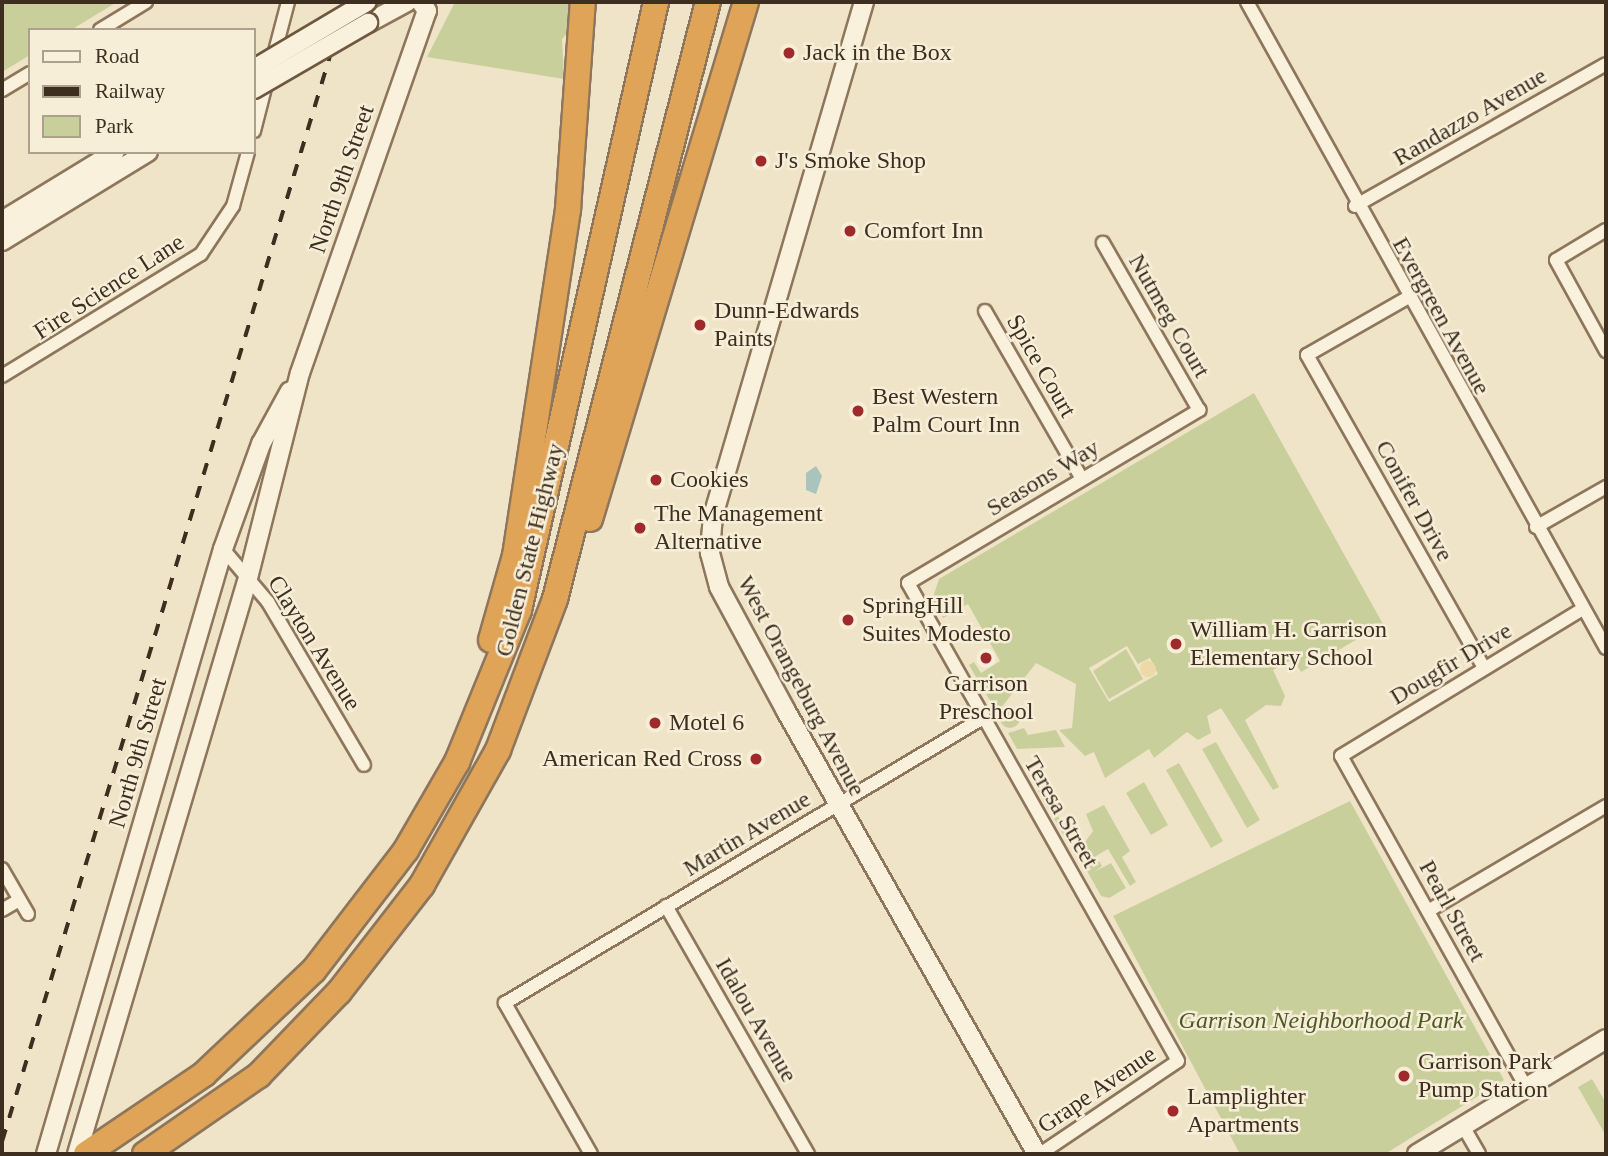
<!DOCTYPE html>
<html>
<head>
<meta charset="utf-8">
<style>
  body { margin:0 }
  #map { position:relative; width:1608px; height:1156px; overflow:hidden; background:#f0e4c8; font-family:Georgia,serif }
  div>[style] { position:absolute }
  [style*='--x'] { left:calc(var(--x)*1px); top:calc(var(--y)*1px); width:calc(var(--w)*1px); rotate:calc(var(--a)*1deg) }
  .green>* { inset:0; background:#c9cf9b }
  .round { border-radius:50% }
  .sand>* { inset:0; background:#ecd9a5 }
  .water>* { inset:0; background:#a9c4bc }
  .roads { filter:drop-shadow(2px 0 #8d765c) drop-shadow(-2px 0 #8d765c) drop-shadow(0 2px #8d765c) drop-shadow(0 -2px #8d765c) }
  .street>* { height:12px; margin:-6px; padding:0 6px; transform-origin:6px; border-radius:6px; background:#faf1dc }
  .secondary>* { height:18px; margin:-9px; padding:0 9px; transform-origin:9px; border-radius:9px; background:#faf1dc }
  .highway>* { height:24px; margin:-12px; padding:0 12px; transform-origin:12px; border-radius:12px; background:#e0a458 }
  .rail>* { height:3.5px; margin-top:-1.75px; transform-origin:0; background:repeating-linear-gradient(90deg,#3d2e20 0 12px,transparent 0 24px) }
  .bridges { filter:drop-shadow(2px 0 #6f573f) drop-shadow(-2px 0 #6f573f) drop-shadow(0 2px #6f573f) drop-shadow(0 -2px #6f573f) }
  .secondary-bridge>* { height:18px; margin:-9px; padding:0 9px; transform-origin:9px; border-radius:9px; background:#faf1dc }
  .dots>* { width:19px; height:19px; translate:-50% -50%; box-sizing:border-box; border:4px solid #f7eed8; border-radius:50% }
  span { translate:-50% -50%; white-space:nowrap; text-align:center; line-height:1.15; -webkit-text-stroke:5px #f7eed8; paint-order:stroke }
  .poi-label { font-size:24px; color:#3d2e20 }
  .left { translate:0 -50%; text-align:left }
  .right { translate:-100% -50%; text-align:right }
  .street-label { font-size:24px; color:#3d2e20 }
  .park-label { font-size:24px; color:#4d5a26; font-style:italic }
  .frame { position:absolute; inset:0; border:4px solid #3d2e20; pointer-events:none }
  .legend { position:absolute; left:28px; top:28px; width:228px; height:126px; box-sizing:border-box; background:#f7eed8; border:2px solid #ada18e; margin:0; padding:9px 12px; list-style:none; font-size:21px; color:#3d2e20 }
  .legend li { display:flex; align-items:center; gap:14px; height:35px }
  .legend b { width:35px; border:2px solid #ada18e }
</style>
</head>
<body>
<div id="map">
  <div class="green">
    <i style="clip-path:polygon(2px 2px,117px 2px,71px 30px,30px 30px,30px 55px,2px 72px)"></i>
    <i style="clip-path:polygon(455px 2px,570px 2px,570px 30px,562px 39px,564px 79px,427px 57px)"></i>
    <i style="clip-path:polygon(evenodd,1254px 393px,1383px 624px,1301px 672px,1293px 659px,1273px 670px,1285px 696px,1281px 706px,1266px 705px,1245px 720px,1279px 787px,1273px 790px,1221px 708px,1207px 716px,1211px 733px,1198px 740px,1187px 732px,1154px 758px,1149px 749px,1105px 778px,1094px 752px,1085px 756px,1059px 730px,1072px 728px,1076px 684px,1036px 663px,997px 713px,969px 665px,974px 662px,981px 673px,1000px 661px,968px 604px,943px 618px,932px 600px,939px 579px,1254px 393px,1127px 646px,1138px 664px,1150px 658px,1158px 674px,1109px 702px,1089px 668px,1127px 646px)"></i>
    <i style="clip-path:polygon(1126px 649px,1143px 679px,1109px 699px,1093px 671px)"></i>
    <i class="round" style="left:1000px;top:708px;width:20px;height:20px"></i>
    <i style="clip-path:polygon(1024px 728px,1028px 735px,1056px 730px,1065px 747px,1017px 749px,1008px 733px)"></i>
    <i style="clip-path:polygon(1216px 742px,1260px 820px,1247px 828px,1202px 749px)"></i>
    <i style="clip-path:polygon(1179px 763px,1223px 841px,1211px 848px,1166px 770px)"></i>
    <i style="clip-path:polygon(1033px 782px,1050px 783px,1044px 791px,1068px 834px,1078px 832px,1070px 846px)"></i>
    <i style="clip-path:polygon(1144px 782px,1168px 825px,1151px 835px,1126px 793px)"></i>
    <i style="clip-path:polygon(1350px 801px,1504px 1080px,1385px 1154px,1240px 1154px,1113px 916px)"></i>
    <i style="clip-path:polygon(1104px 805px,1130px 851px,1122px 857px,1136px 882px,1130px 886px,1108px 849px,1096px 856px,1102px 866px,1094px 872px,1111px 863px,1126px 888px,1109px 898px,1101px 896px,1077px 853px,1093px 831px,1086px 814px)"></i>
    <i style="clip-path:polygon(1592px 1079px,1606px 1103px,1606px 1136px,1578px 1087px)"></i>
  </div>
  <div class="sand">
    <i class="round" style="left:1140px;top:661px;width:16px;height:16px"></i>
  </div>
  <div class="water">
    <i style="clip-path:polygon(816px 466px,822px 476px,816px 494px,806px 490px,806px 473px)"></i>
  </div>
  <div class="roads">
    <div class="street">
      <i style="--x:1247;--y:2;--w:739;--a:60.94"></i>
      <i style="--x:100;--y:30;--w:54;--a:-31.3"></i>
      <i style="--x:273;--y:59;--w:59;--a:-75.3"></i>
      <i style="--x:2;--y:90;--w:33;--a:-31"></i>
      <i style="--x:254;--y:131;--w:53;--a:-75.7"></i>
      <i style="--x:1355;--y:206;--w:288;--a:-29.5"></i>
      <i style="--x:1606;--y:230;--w:58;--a:149"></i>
      <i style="--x:1556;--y:260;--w:104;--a:61.2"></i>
      <i style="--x:1407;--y:298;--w:115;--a:150.3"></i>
      <i style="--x:1307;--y:355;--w:360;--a:60.5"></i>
      <i style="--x:985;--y:311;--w:194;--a:60"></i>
      <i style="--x:2;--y:376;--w:233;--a:-31.5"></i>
      <i style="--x:201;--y:254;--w:58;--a:-56.3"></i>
      <i style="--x:233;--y:206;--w:56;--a:-74.5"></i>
      <i style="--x:1536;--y:527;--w:81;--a:-29.7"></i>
      <i style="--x:223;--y:549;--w:70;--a:49.7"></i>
      <i style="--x:268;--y:602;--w:189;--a:59.5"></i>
      <i style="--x:2;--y:869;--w:52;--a:60"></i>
      <i style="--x:666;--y:906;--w:286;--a:60.2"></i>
      <i style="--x:2;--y:910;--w:20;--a:-30"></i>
      <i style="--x:1428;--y:911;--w:207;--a:-30.5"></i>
      <i style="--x:1526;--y:1087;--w:379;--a:-119.2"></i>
      <i style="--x:1341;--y:756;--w:283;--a:-31.3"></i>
      <i style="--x:1463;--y:1126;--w:32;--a:60"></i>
      <i style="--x:591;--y:1154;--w:174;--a:-119.7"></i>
      <i style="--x:505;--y:1003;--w:557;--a:-30.8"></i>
      <i style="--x:1040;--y:1154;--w:166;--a:-34"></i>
      <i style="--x:1178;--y:1061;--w:549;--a:-119.46"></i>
      <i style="--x:908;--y:583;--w:339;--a:-30.7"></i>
      <i style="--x:1199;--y:410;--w:193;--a:-119.9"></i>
    </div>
    <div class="secondary">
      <i style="--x:864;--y:2;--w:536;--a:106.37"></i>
      <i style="--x:713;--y:516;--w:37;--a:95"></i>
      <i style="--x:710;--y:553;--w:35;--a:75"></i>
      <i style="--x:719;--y:587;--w:141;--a:61.6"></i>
      <i style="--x:786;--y:711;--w:509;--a:60.46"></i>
      <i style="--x:368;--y:23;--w:44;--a:-28.3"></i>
      <i style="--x:2;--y:221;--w:132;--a:-31.4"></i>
      <i style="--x:2;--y:241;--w:171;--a:-31.4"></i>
      <i style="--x:46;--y:1154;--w:630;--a:-73.69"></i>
      <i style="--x:223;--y:549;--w:112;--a:-70.1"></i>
      <i style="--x:261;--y:444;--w:60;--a:-61.3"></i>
      <i style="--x:77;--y:1154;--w:601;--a:-73.47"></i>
      <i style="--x:248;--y:578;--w:211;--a:-75.8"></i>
      <i style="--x:300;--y:373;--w:384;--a:-70.7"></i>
      <i style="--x:427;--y:11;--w:11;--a:-124"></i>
      <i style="--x:1417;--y:1154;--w:221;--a:-31.3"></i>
    </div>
    <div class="highway">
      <i style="--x:590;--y:519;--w:540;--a:-73.21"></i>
      <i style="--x:491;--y:640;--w:87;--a:-74.1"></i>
      <i style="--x:515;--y:556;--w:351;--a:-81.3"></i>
      <i style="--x:568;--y:209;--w:208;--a:-85.9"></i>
      <i style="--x:86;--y:1154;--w:143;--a:-34.1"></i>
      <i style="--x:204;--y:1074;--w:151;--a:-43.4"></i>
      <i style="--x:314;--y:970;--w:151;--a:-52.5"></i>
      <i style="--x:406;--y:850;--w:102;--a:-59.9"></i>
      <i style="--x:457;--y:762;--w:164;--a:-67.8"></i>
      <i style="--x:519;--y:610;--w:623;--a:-77.3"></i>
      <i style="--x:145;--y:1154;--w:139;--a:-34.7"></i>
      <i style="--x:259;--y:1075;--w:115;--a:-46.1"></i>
      <i style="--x:339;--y:992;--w:135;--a:-52.2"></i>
      <i style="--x:422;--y:885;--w:155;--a:-60.6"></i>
      <i style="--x:498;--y:750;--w:161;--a:-69.3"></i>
      <i style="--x:555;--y:599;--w:616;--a:-75.63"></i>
    </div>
  </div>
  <div class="rail">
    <i style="--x:2;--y:1141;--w:1190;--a:-73.19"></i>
  </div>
  <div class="bridges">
    <div class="secondary-bridge">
      <i style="--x:254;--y:69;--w:131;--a:-30.7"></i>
      <i style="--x:254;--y:89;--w:132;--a:-30.1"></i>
    </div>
  </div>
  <div class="dots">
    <i style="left:789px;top:53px;background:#9e2a2b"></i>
    <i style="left:761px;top:161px;background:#9e2a2b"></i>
    <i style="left:850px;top:231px;background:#9e2a2b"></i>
    <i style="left:700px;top:325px;background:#9e2a2b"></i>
    <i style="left:858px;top:411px;background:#9e2a2b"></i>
    <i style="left:656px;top:480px;background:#9e2a2b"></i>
    <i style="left:640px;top:528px;background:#9e2a2b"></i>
    <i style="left:848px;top:620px;background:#9e2a2b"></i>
    <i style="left:1176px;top:644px;background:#9e2a2b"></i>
    <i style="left:986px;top:658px;background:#9e2a2b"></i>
    <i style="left:655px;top:723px;background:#9e2a2b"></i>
    <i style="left:756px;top:759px;background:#9e2a2b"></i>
    <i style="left:1404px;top:1076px;background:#9e2a2b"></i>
    <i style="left:1173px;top:1111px;background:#9e2a2b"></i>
  </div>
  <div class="poi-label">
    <span class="left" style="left:803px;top:53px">Jack in the Box</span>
    <span class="left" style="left:775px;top:161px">J's Smoke Shop</span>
    <span class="left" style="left:864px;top:231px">Comfort Inn</span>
    <span class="left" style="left:714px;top:325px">Dunn-Edwards<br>Paints</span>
    <span class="left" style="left:872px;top:411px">Best Western<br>Palm Court Inn</span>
    <span class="left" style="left:670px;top:480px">Cookies</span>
    <span class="left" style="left:654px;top:528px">The Management<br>Alternative</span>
    <span class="left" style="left:862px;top:620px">SpringHill<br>Suites Modesto</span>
    <span class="left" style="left:1190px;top:644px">William H. Garrison<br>Elementary School</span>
    <span style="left:986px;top:698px">Garrison<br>Preschool</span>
    <span class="left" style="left:669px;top:723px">Motel 6</span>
    <span class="right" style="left:742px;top:759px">American Red Cross</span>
    <span class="left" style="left:1418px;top:1076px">Garrison Park<br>Pump Station</span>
    <span class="left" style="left:1187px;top:1111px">Lamplighter<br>Apartments</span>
  </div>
  <div class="street-label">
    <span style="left:1470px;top:117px;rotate:-30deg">Randazzo Avenue</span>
    <span style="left:342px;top:179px;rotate:-71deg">North 9th Street</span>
    <span style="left:109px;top:287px;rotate:-33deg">Fire Science Lane</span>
    <span style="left:1169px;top:316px;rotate:60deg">Nutmeg Court</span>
    <span style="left:1441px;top:316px;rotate:61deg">Evergreen Avenue</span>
    <span style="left:1041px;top:366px;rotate:60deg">Spice Court</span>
    <span style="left:1043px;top:478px;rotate:-31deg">Seasons Way</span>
    <span style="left:1414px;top:501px;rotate:61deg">Conifer Drive</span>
    <span style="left:530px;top:550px;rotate:-76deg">Golden State Highway</span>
    <span style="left:314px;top:643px;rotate:58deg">Clayton Avenue</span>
    <span style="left:1451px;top:664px;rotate:-31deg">Dougfir Drive</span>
    <span style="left:801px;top:686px;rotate:62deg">West Orangeburg Avenue</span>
    <span style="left:138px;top:753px;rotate:-74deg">North 9th Street</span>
    <span style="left:1061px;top:812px;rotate:60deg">Teresa Street</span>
    <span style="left:747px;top:834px;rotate:-31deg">Martin Avenue</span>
    <span style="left:1452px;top:911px;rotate:61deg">Pearl Street</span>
    <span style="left:756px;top:1020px;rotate:60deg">Idalou Avenue</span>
    <span style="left:1097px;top:1090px;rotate:-34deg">Grape Avenue</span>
  </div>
  <div class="park-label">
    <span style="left:1321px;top:1021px">Garrison Neighborhood Park</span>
  </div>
  <div class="frame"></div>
  <ul class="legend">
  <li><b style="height:9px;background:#faf1dc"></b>Road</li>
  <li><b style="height:9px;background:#3d2e20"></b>Railway</li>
  <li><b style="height:19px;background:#c9cf9b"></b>Park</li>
  </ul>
</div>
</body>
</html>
